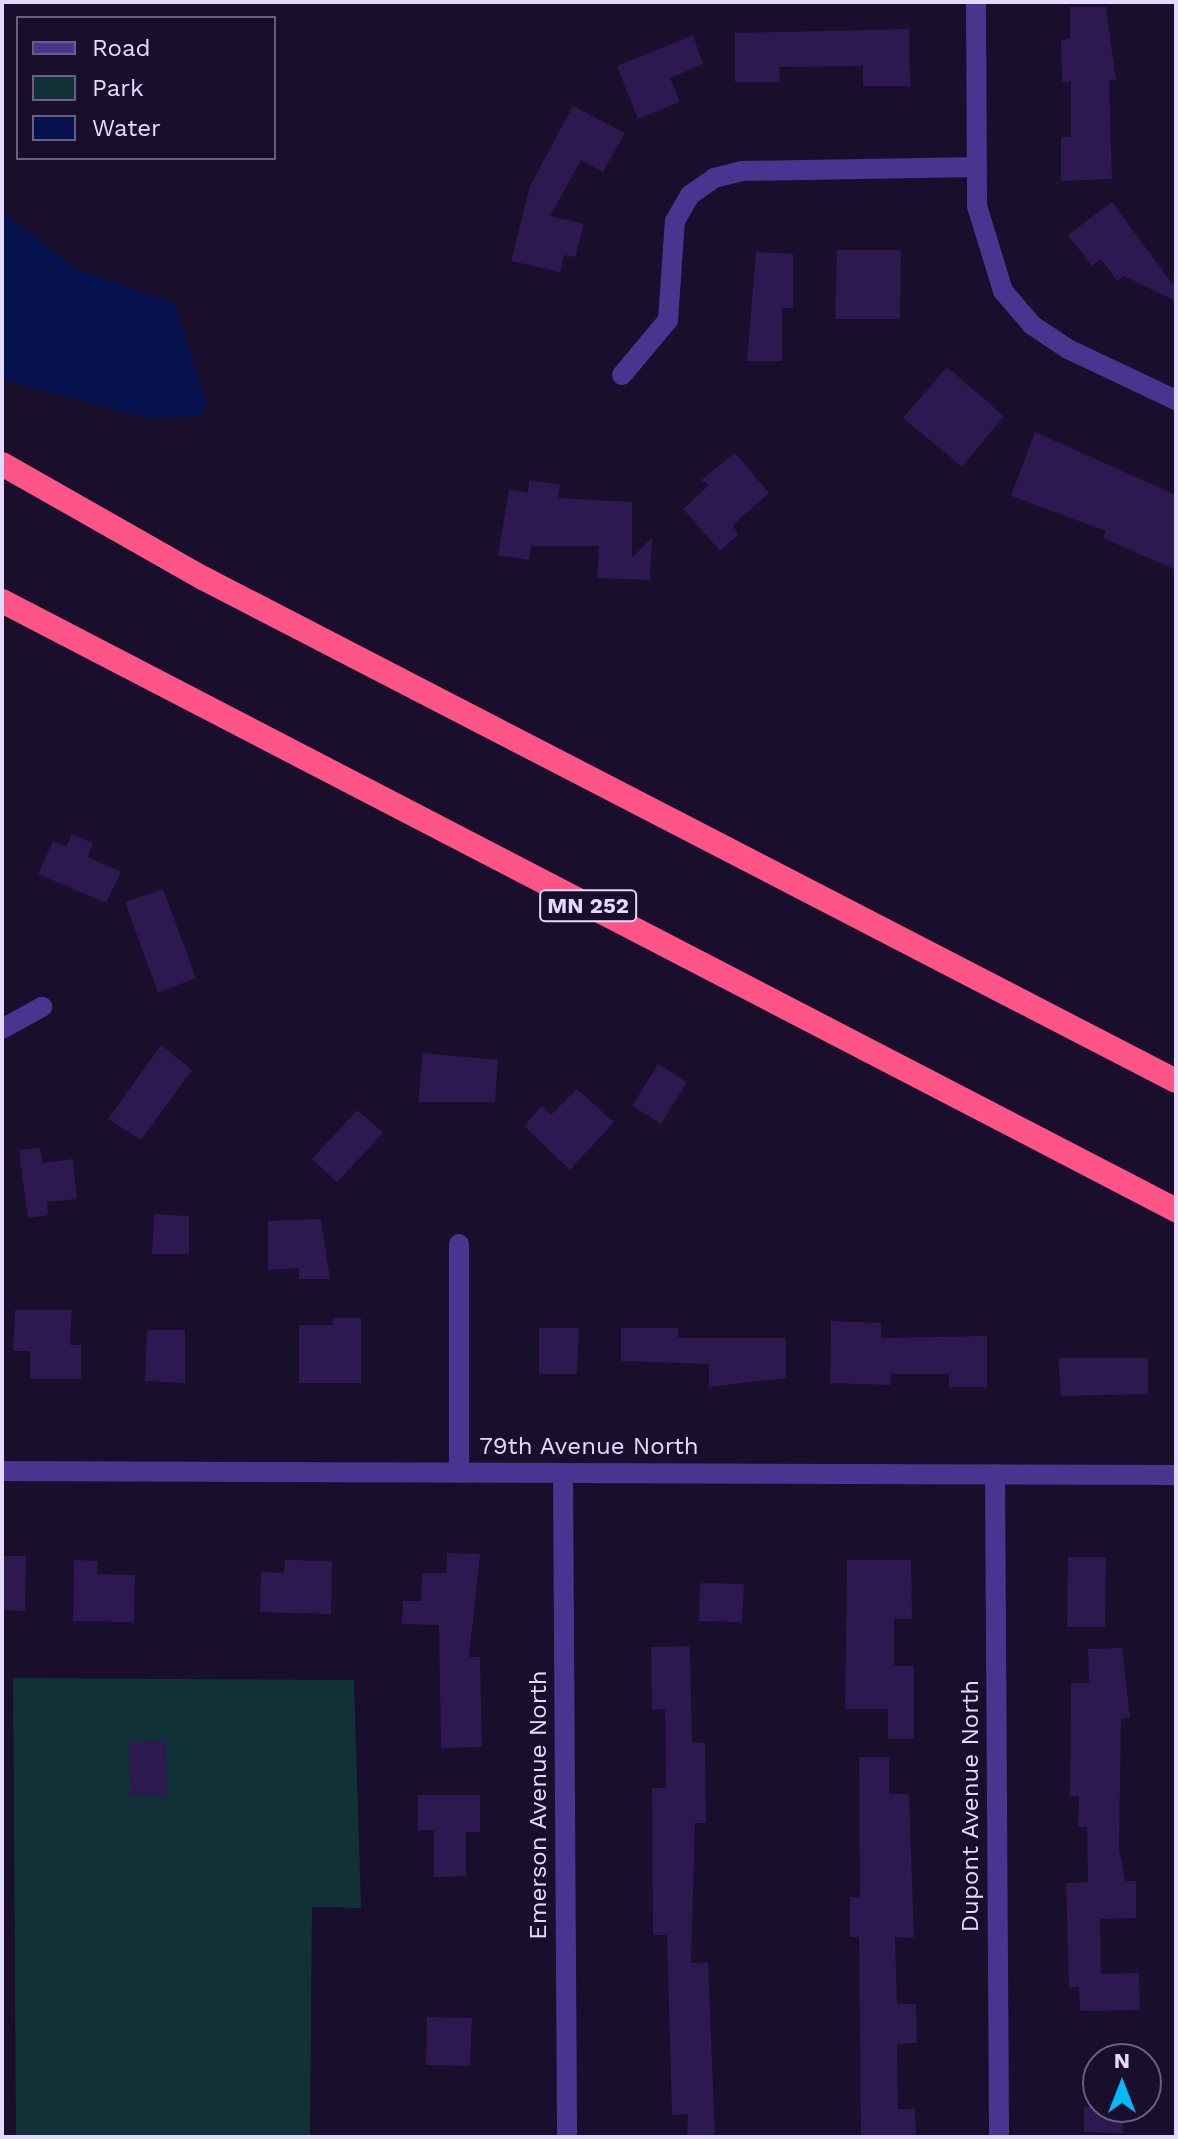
<!DOCTYPE html>
<html>
<head>
<meta charset="utf-8">
<style>
  body { margin:0 }
  #map { position:relative; width:1178px; height:2139px; overflow:hidden; background:#190e2c; font-family:"Work Sans",sans-serif }
  div>[style] { position:absolute }
  [style*='--x'] { left:calc(var(--x)*1px); top:calc(var(--y)*1px); width:calc(var(--w)*1px); rotate:calc(var(--a)*1deg) }
  .green>* { inset:0; background:#103137 }
  .water>* { inset:0; background:#05124e }
  .building>* { inset:0; background:#2d184f }
  .street>* { height:20px; margin:-10px; padding:0 10px; transform-origin:10px; border-radius:10px; background:#48358f }
  .highway>* { height:24px; margin:-12px; padding:0 12px; transform-origin:12px; border-radius:12px; background:#ff5487 }
  span { translate:-50% -50%; white-space:nowrap; text-align:center; line-height:1.15; -webkit-text-stroke:6px #190e2c; paint-order:stroke }
  .shield-label span { padding:2px 6px; background:#190e2c; border:2px solid; border-radius:6px; -webkit-text-stroke-width:0 }
  .shield-label { font-size:22px; color:#e4d9ff; font-weight:700 }
  .street-label { font-size:24px; color:#e4d9ff }
  .frame { position:absolute; inset:0; border:4px solid #e4d9ff; pointer-events:none }
  .legend { position:absolute; left:16px; top:16px; width:260px; height:144px; box-sizing:border-box; background:#190e2c; border:2px solid #6a5f80; margin:0; padding:10px 14px; list-style:none; font-size:24px; color:#e4d9ff }
  .legend li { display:flex; align-items:center; gap:16px; height:40px }
  .legend b { width:40px; border:2px solid #6a5f80 }
  .north { position:absolute; left:1082px; top:2043px; width:80px; height:80px; box-sizing:border-box; background:#190e2c; border:2px solid #6a5f80; border-radius:50%; rotate:0deg; font-size:22px; font-weight:700; line-height:32px; text-align:center; color:#e4d9ff }
  .north::after { content:''; display:block; margin:auto; width:28px; height:36px; background:#05b9ff; clip-path:polygon(50% 0,100% 100%,50% 72%,0 100%) }
</style>
</head>
<body>
<div id="map">
  <div class="green">
    <i style="clip-path:polygon(13px 1678px,354px 1680px,361px 1908px,312px 1907px,310px 2137px,16px 2137px)"></i>
  </div>
  <div class="water">
    <i style="clip-path:polygon(2px 211px,74px 268px,174px 303px,207px 405px,200px 416px,146px 418px,2px 379px)"></i>
  </div>
  <div class="building">
    <i style="clip-path:polygon(1070px 7px,1106px 7px,1116px 80px,1109px 80px,1112px 179px,1061px 181px,1061px 137px,1071px 137px,1071px 82px,1062px 82px,1061px 40px,1070px 38px)"></i>
    <i style="clip-path:polygon(909px 29px,910px 86px,863px 86px,863px 66px,779px 67px,780px 82px,735px 82px,735px 33px)"></i>
    <i style="clip-path:polygon(693px 35px,703px 64px,670px 78px,680px 102px,638px 119px,617px 66px)"></i>
    <i style="clip-path:polygon(573px 106px,625px 133px,603px 172px,581px 160px,550px 216px,584px 224px,575px 257px,564px 255px,560px 272px,511px 261px,530px 186px)"></i>
    <i style="clip-path:polygon(1112px 202px,1176px 289px,1176px 301px,1124px 276px,1117px 281px,1101px 259px,1092px 266px,1068px 235px)"></i>
    <i style="clip-path:polygon(837px 250px,901px 250px,900px 319px,835px 319px)"></i>
    <i style="clip-path:polygon(756px 252px,793px 254px,793px 308px,782px 308px,782px 361px,747px 361px)"></i>
    <i style="clip-path:polygon(947px 367px,1004px 416px,962px 467px,903px 418px)"></i>
    <i style="clip-path:polygon(1035px 432px,1176px 495px,1176px 570px,1103px 538px,1106px 531px,1011px 496px)"></i>
    <i style="clip-path:polygon(735px 453px,769px 493px,733px 525px,738px 535px,720px 551px,683px 509px,709px 485px,701px 480px)"></i>
    <i style="clip-path:polygon(529px 480px,560px 485px,558px 498px,632px 502px,632px 557px,652px 538px,650px 580px,597px 578px,599px 546px,531px 546px,529px 560px,498px 555px,509px 489px,528px 493px)"></i>
    <i style="clip-path:polygon(72px 834px,93px 843px,88px 857px,121px 872px,106px 903px,38px 874px,53px 841px,66px 847px)"></i>
    <i style="clip-path:polygon(163px 889px,196px 978px,158px 993px,125px 902px)"></i>
    <i style="clip-path:polygon(161px 1045px,192px 1070px,141px 1140px,108px 1119px)"></i>
    <i style="clip-path:polygon(423px 1053px,498px 1060px,495px 1102px,418px 1102px)"></i>
    <i style="clip-path:polygon(658px 1064px,687px 1082px,661px 1124px,632px 1106px)"></i>
    <i style="clip-path:polygon(577px 1089px,614px 1122px,570px 1170px,524px 1126px,542px 1106px,551px 1115px)"></i>
    <i style="clip-path:polygon(357px 1110px,383px 1133px,337px 1182px,312px 1159px)"></i>
    <i style="clip-path:polygon(40px 1148px,42px 1163px,73px 1159px,77px 1199px,47px 1202px,48px 1215px,28px 1218px,19px 1150px)"></i>
    <i style="clip-path:polygon(154px 1214px,189px 1216px,189px 1254px,152px 1254px)"></i>
    <i style="clip-path:polygon(321px 1219px,330px 1279px,299px 1279px,299px 1268px,268px 1270px,268px 1221px)"></i>
    <i style="clip-path:polygon(15px 1310px,72px 1310px,70px 1345px,81px 1345px,81px 1379px,30px 1379px,30px 1351px,13px 1351px)"></i>
    <i style="clip-path:polygon(333px 1318px,361px 1318px,361px 1383px,299px 1383px,299px 1325px,333px 1325px)"></i>
    <i style="clip-path:polygon(831px 1321px,881px 1323px,881px 1338px,987px 1336px,987px 1387px,949px 1387px,949px 1374px,891px 1374px,890px 1385px,830px 1383px)"></i>
    <i style="clip-path:polygon(539px 1328px,579px 1328px,577px 1374px,539px 1374px)"></i>
    <i style="clip-path:polygon(621px 1328px,678px 1328px,678px 1338px,786px 1338px,786px 1378px,709px 1387px,709px 1364px,621px 1361px)"></i>
    <i style="clip-path:polygon(147px 1330px,185px 1330px,185px 1383px,145px 1381px)"></i>
    <i style="clip-path:polygon(1058px 1358px,1148px 1358px,1148px 1394px,1061px 1396px)"></i>
    <i style="clip-path:polygon(447px 1553px,480px 1554px,469px 1657px,480px 1657px,482px 1747px,441px 1748px,439px 1625px,402px 1624px,403px 1601px,421px 1601px,422px 1573px,446px 1573px)"></i>
    <i style="clip-path:polygon(2px 1556px,26px 1556px,25px 1611px,2px 1610px)"></i>
    <i style="clip-path:polygon(1068px 1557px,1106px 1557px,1105px 1627px,1067px 1627px)"></i>
    <i style="clip-path:polygon(74px 1560px,98px 1561px,97px 1574px,135px 1575px,134px 1622px,73px 1621px)"></i>
    <i style="clip-path:polygon(285px 1560px,332px 1561px,331px 1614px,260px 1612px,261px 1572px,284px 1573px)"></i>
    <i style="clip-path:polygon(847px 1560px,911px 1560px,912px 1619px,894px 1619px,894px 1666px,914px 1666px,914px 1739px,888px 1739px,888px 1709px,845px 1709px)"></i>
    <i style="clip-path:polygon(700px 1583px,744px 1584px,742px 1622px,699px 1621px)"></i>
    <i style="clip-path:polygon(690px 1646px,692px 1743px,705px 1743px,706px 1823px,695px 1823px,691px 1963px,708px 1962px,715px 2137px,687px 2137px,688px 2114px,672px 2115px,667px 1935px,653px 1935px,652px 1788px,666px 1788px,665px 1709px,652px 1710px,651px 1647px)"></i>
    <i style="clip-path:polygon(1122px 1648px,1130px 1718px,1121px 1719px,1119px 1848px,1125px 1881px,1136px 1881px,1136px 1918px,1100px 1919px,1101px 1974px,1139px 1973px,1140px 2010px,1080px 2011px,1079px 1987px,1069px 1987px,1066px 1883px,1088px 1882px,1087px 1827px,1078px 1827px,1079px 1796px,1070px 1796px,1071px 1683px,1089px 1683px,1088px 1649px)"></i>
    <i style="clip-path:polygon(166px 1741px,167px 1795px,130px 1796px,129px 1742px)"></i>
    <i style="clip-path:polygon(859px 1757px,889px 1757px,889px 1794px,909px 1794px,914px 1938px,895px 1937px,897px 2004px,916px 2004px,917px 2043px,897px 2044px,898px 2109px,915px 2109px,916px 2137px,861px 2137px,859px 1937px,850px 1937px,850px 1897px,860px 1897px)"></i>
    <i style="clip-path:polygon(418px 1795px,480px 1795px,480px 1832px,466px 1832px,466px 1876px,434px 1877px,434px 1830px,418px 1830px)"></i>
    <i style="clip-path:polygon(427px 2017px,472px 2018px,470px 2066px,426px 2065px)"></i>
    <i style="clip-path:polygon(1084px 2107px,1123px 2107px,1123px 2133px,1084px 2132px)"></i>
  </div>
  <div class="street">
    <i style="--x:976;--y:2;--w:204;--a:89.7"></i>
    <i style="--x:977;--y:206;--w:89;--a:73"></i>
    <i style="--x:1003;--y:291;--w:45;--a:49.5"></i>
    <i style="--x:1032;--y:325;--w:43;--a:33.7"></i>
    <i style="--x:1068;--y:349;--w:119;--a:25.3"></i>
    <i style="--x:622;--y:375;--w:72;--a:-50.1"></i>
    <i style="--x:668;--y:320;--w:99;--a:-86"></i>
    <i style="--x:675;--y:221;--w:30;--a:-60"></i>
    <i style="--x:690;--y:195;--w:29;--a:-35"></i>
    <i style="--x:714;--y:178;--w:29;--a:-14"></i>
    <i style="--x:742;--y:171;--w:235;--a:-1"></i>
    <i style="--x:2;--y:1029;--w:46;--a:-28.8"></i>
    <i style="--x:459;--y:1244;--w:229;--a:90"></i>
    <i style="--x:2;--y:1471;--w:1174;--a:0.2"></i>
    <i style="--x:563;--y:1473;--w:664;--a:89.65"></i>
    <i style="--x:995;--y:1474;--w:663;--a:89.65"></i>
  </div>
  <div class="highway">
    <i style="--x:2;--y:464;--w:231;--a:29.6"></i>
    <i style="--x:203;--y:578;--w:1095;--a:27.34"></i>
    <i style="--x:2;--y:601;--w:1323;--a:27.42"></i>
  </div>
  <div class="shield-label">
    <span style="left:588px;top:906px">MN 252</span>
  </div>
  <div class="street-label">
    <span style="left:589px;top:1447px">79th Avenue North</span>
    <span style="left:539px;top:1805px;rotate:-90deg">Emerson Avenue North</span>
    <span style="left:971px;top:1806px;rotate:-90deg">Dupont Avenue North</span>
  </div>
  <div class="frame"></div>
  <ul class="legend">
  <li><b style="height:10px;background:#48358f"></b>Road</li>
  <li><b style="height:22px;background:#103137"></b>Park</li>
  <li><b style="height:22px;background:#05124e"></b>Water</li>
  </ul>
  <div class="north">N</div>
</div>
</body>
</html>
